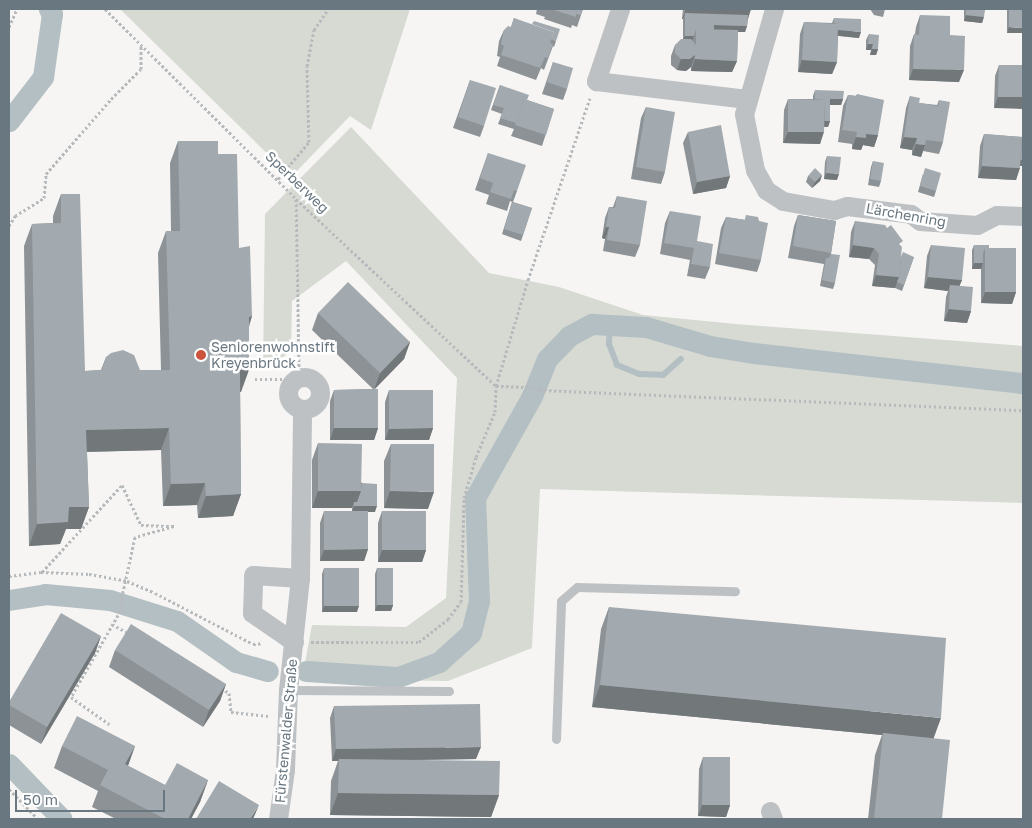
<!DOCTYPE html>
<html>
<head>
<meta charset="utf-8">
<style>
  body { margin:0 }
  #map { position:relative; width:1032px; height:828px; overflow:hidden; background:#f6f5f3; font-family:"Golos Text",sans-serif }
  div>[style] { position:absolute }
  [style*='--x'] { left:calc(var(--x)*1px); top:calc(var(--y)*1px); width:calc(var(--w)*1px); rotate:calc(var(--a)*1deg) }
  .green>* { inset:0; background:#d6dad3 }
  .stream>* { height:6px; margin:-3px; padding:0 3px; transform-origin:3px; border-radius:3px; background:#b4bfc3 }
  .canal>* { height:21px; margin:-10.5px; padding:0 10.5px; transform-origin:10.5px; border-radius:10.5px; background:#b4bfc3 }
  .path>* { height:3px; margin-top:-1.5px; transform-origin:0; background:repeating-linear-gradient(90deg,#b7babc 0 2.5px,transparent 0 5px) }
  .service>* { height:9px; margin:-4.5px; padding:0 4.5px; transform-origin:4.5px; border-radius:4.5px; background:#bdc1c4 }
  .minor>* { height:19px; margin:-9.5px; padding:0 9.5px; transform-origin:9.5px; border-radius:9.5px; background:#bdc1c4 }
  .minor>.ring { margin:-9.5px; padding:0; box-sizing:content-box; background:none; border:19px solid #bdc1c4; border-radius:50% }
  .wall>* { inset:0; background:#8c9296 }
  .shaded-wall>* { inset:0; background:#72777a }
  .building>* { inset:0; background:#a3aaaf }
  .dots>* { width:14px; height:14px; translate:-50% -50%; box-sizing:border-box; border:2px solid #fff; border-radius:50% }
  span { translate:-50% -50%; white-space:nowrap; text-align:center; line-height:1.15; -webkit-text-stroke:5px #fff; paint-order:stroke }
  .street-label { font-size:14px; color:#697780 }
  .poi-label { font-size:14px; color:#697780 }
  .left { translate:0 -50%; text-align:left }
  .frame { position:absolute; inset:0; border:10px solid #697780; pointer-events:none }
  .scale { position:absolute; left:15px; top:790px; width:150px; height:22px; box-sizing:border-box; border:2px solid #697780; border-top:0; padding-left:6px; font-size:15px; line-height:18px; white-space:nowrap; color:#697780; -webkit-text-stroke:4px #fff; paint-order:stroke }
</style>
</head>
<body>
<div id="map">
  <div class="green">
    <i style="clip-path:polygon(120px 9px,410px 9px,371px 130px,350px 116px,291px 177px)"></i>
    <i style="clip-path:polygon(351px 127px,489px 273px,559px 287px,643px 315px,736px 324px,1023px 346px,1023px 503px,540px 489px,532px 648px,448px 681px,302px 679px,312px 625px,406px 627px,446px 598px,457px 378px,346px 261px,292px 301px,291px 352px,263px 369px,265px 214px)"></i>
  </div>
  <div class="stream">
    <i style="--x:610;--y:324;--w:20;--a:93"></i>
    <i style="--x:609;--y:344;--w:22;--a:69"></i>
    <i style="--x:617;--y:365;--w:24;--a:22"></i>
    <i style="--x:639;--y:374;--w:24;--a:2"></i>
    <i style="--x:663;--y:375;--w:24;--a:-42"></i>
  </div>
  <div class="canal">
    <i style="--x:9;--y:121;--w:56;--a:-52.3"></i>
    <i style="--x:43;--y:77;--w:64;--a:-81.9"></i>
    <i style="--x:52;--y:14;--w:6;--a:-121"></i>
    <i style="--x:9;--y:600;--w:36;--a:-9"></i>
    <i style="--x:45;--y:594;--w:65;--a:5.3"></i>
    <i style="--x:110;--y:600;--w:70;--a:17.4"></i>
    <i style="--x:177;--y:621;--w:72;--a:34.8"></i>
    <i style="--x:236;--y:662;--w:33;--a:16"></i>
    <i style="--x:306;--y:671;--w:92;--a:3.7"></i>
    <i style="--x:398;--y:677;--w:44;--a:-20.1"></i>
    <i style="--x:439;--y:662;--w:43;--a:-42.2"></i>
    <i style="--x:471;--y:633;--w:33;--a:-76"></i>
    <i style="--x:479;--y:601;--w:103;--a:-92.2"></i>
    <i style="--x:475;--y:498;--w:117;--a:-60.8"></i>
    <i style="--x:532;--y:396;--w:40;--a:-68"></i>
    <i style="--x:547;--y:359;--w:32;--a:-46"></i>
    <i style="--x:569;--y:336;--w:26;--a:-28"></i>
    <i style="--x:592;--y:324;--w:54;--a:3.2"></i>
    <i style="--x:646;--y:327;--w:67;--a:16.5"></i>
    <i style="--x:710;--y:346;--w:45;--a:9"></i>
    <i style="--x:754;--y:353;--w:271;--a:6.4"></i>
    <i style="--x:9;--y:764;--w:76;--a:46.1"></i>
  </div>
  <div class="path">
    <i style="--x:105;--y:9;--w:269;--a:44.8"></i>
    <i style="--x:296;--y:199;--w:274;--a:43.1"></i>
    <i style="--x:496;--y:386;--w:111;--a:-73.2"></i>
    <i style="--x:528;--y:280;--w:192;--a:-71.2"></i>
    <i style="--x:9;--y:27;--w:20;--a:-66"></i>
    <i style="--x:278;--y:179;--w:48;--a:-50"></i>
    <i style="--x:309;--y:142;--w:76;--a:-91.5"></i>
    <i style="--x:307;--y:66;--w:37;--a:-79"></i>
    <i style="--x:314;--y:30;--w:25;--a:-56"></i>
    <i style="--x:296;--y:199;--w:178;--a:89"></i>
    <i style="--x:9;--y:226;--w:12;--a:-59"></i>
    <i style="--x:15;--y:216;--w:34;--a:-32"></i>
    <i style="--x:44;--y:198;--w:24;--a:-85"></i>
    <i style="--x:46;--y:174;--w:99;--a:-49.1"></i>
    <i style="--x:111;--y:99;--w:42;--a:-45"></i>
    <i style="--x:141;--y:69;--w:23;--a:-90"></i>
    <i style="--x:255;--y:379;--w:40;--a:0"></i>
    <i style="--x:42;--y:572;--w:118;--a:-47.4"></i>
    <i style="--x:122;--y:485;--w:44;--a:64.6"></i>
    <i style="--x:141;--y:525;--w:33;--a:2"></i>
    <i style="--x:174;--y:526;--w:41;--a:164.2"></i>
    <i style="--x:135;--y:537;--w:80;--a:102.3"></i>
    <i style="--x:118;--y:615;--w:95;--a:119.8"></i>
    <i style="--x:71;--y:697;--w:47;--a:35.4"></i>
    <i style="--x:9;--y:576;--w:32;--a:-7"></i>
    <i style="--x:41;--y:572;--w:48;--a:2.4"></i>
    <i style="--x:89;--y:574;--w:39;--a:10"></i>
    <i style="--x:127;--y:581;--w:30;--a:23"></i>
    <i style="--x:155;--y:593;--w:110;--a:27.5"></i>
    <i style="--x:253;--y:644;--w:10;--a:-6"></i>
    <i style="--x:112;--y:624;--w:20;--a:30"></i>
    <i style="--x:311;--y:642;--w:108;--a:0"></i>
    <i style="--x:419;--y:642;--w:37;--a:-38"></i>
    <i style="--x:448;--y:619;--w:21;--a:-53"></i>
    <i style="--x:461;--y:602;--w:104;--a:-88.3"></i>
    <i style="--x:464;--y:498;--w:43;--a:-73.7"></i>
    <i style="--x:476;--y:457;--w:49;--a:-67.1"></i>
    <i style="--x:495;--y:412;--w:26;--a:-88"></i>
    <i style="--x:496;--y:386;--w:36;--a:2"></i>
    <i style="--x:532;--y:387;--w:8;--a:23"></i>
    <i style="--x:539;--y:390;--w:484;--a:2.4"></i>
    <i style="--x:221;--y:688;--w:9;--a:32"></i>
    <i style="--x:229;--y:693;--w:19;--a:84"></i>
    <i style="--x:231;--y:712;--w:38;--a:6"></i>
    <i style="--x:9;--y:789;--w:42;--a:46"></i>
  </div>
  <div class="service">
    <i style="--x:288;--y:690;--w:161;--a:0.4"></i>
    <i style="--x:556;--y:739;--w:138;--a:-87.9"></i>
    <i style="--x:561;--y:601;--w:21;--a:-41"></i>
    <i style="--x:577;--y:587;--w:158;--a:1.5"></i>
  </div>
  <div class="minor">
    <i style="--x:620;--y:9;--w:76;--a:108.4"></i>
    <i style="--x:596;--y:81;--w:152;--a:6.8"></i>
    <i style="--x:774;--y:9;--w:109;--a:105.9"></i>
    <i style="--x:744;--y:114;--w:57;--a:78.9"></i>
    <i style="--x:755;--y:170;--w:23;--a:61"></i>
    <i style="--x:766;--y:190;--w:20;--a:33"></i>
    <i style="--x:783;--y:201;--w:52;--a:10"></i>
    <i style="--x:834;--y:210;--w:14;--a:-17"></i>
    <i style="--x:847;--y:206;--w:64;--a:7.1"></i>
    <i style="--x:911;--y:214;--w:11;--a:38"></i>
    <i style="--x:920;--y:221;--w:57;--a:4"></i>
    <i style="--x:977;--y:225;--w:22;--a:-27"></i>
    <i style="--x:997;--y:215;--w:26;--a:2"></i>
    <i class="ring" style="left:288px;top:377px;width:13px;height:13px"></i>
    <i style="--x:294;--y:642;--w:51;--a:-145.4"></i>
    <i style="--x:252;--y:613;--w:38;--a:-88"></i>
    <i style="--x:253;--y:575;--w:47;--a:3.7"></i>
    <i style="--x:770;--y:811;--w:9;--a:69"></i>
    <i style="--x:278;--y:819;--w:49;--a:-81.9"></i>
    <i style="--x:285;--y:770;--w:80;--a:-87.9"></i>
    <i style="--x:288;--y:690;--w:113;--a:-83.9"></i>
    <i style="--x:300;--y:578;--w:169;--a:-89.3"></i>
  </div>
  <div class="wall">
    <i style="clip-path:polygon(537px 9px,583px 9px,577px 27px,572px 25px,571px 28px,544px 19px,545px 17px,536px 14px)"></i>
    <i style="clip-path:polygon(683px 9px,751px 9px,748px 19px,747px 26px,745px 32px,738px 32px,737px 61px,732px 72px,691px 71px,691px 67px,686px 71px,677px 70px,671px 65px,671px 56px,675px 45px,683px 39px,683px 19px,682px 19px)"></i>
    <i style="clip-path:polygon(869px 9px,885px 9px,883px 17px,874px 15px,870px 9px)"></i>
    <i style="clip-path:polygon(935px 9px,985px 9px,982px 23px,964px 21px,964px 10px)"></i>
    <i style="clip-path:polygon(1007px 9px,1023px 9px,1007px 33px)"></i>
    <i style="clip-path:polygon(920px 15px,950px 35px,959px 82px,909px 80px,910px 46px,914px 34px,915px 34px,916px 27px)"></i>
    <i style="clip-path:polygon(514px 18px,556px 41px,554px 47px,553px 46px,544px 70px,541px 68px,536px 80px,497px 66px,500px 57px,497px 56px,499px 41px,504px 30px,511px 27px)"></i>
    <i style="clip-path:polygon(834px 18px,859px 38px,838px 36px,837px 62px,832px 74px,798px 72px,800px 34px,804px 22px,832px 23px)"></i>
    <i style="clip-path:polygon(869px 34px,878px 49px,876px 55px,870px 55px,871px 50px,866px 50px,866px 40px)"></i>
    <i style="clip-path:polygon(553px 62px,567px 89px,563px 100px,542px 94px)"></i>
    <i style="clip-path:polygon(999px 65px,1023px 65px,994px 108px,995px 76px)"></i>
    <i style="clip-path:polygon(470px 80px,484px 126px,480px 137px,453px 128px)"></i>
    <i style="clip-path:polygon(500px 85px,527px 100px,554px 109px,542px 146px,511px 136px,514px 129px,498px 124px,502px 114px,491px 110px)"></i>
    <i style="clip-path:polygon(815px 90px,843px 99px,841px 105px,830px 105px,830px 121px,828px 127px,824px 127px,820px 144px,783px 143px,784px 110px,788px 99px,813px 99px,813px 96px)"></i>
    <i style="clip-path:polygon(857px 94px,878px 135px,874px 147px,863px 145px,861px 150px,852px 149px,852px 144px,838px 142px,843px 106px,848px 95px,856px 96px)"></i>
    <i style="clip-path:polygon(910px 96px,919px 103px,937px 105px,939px 100px,943px 142px,939px 154px,923px 151px,921px 157px,912px 155px,912px 150px,900px 148px,906px 108px)"></i>
    <i style="clip-path:polygon(646px 107px,665px 172px,661px 184px,631px 179px,641px 118px)"></i>
    <i style="clip-path:polygon(688px 132px,730px 176px,726px 188px,693px 194px,683px 143px)"></i>
    <i style="clip-path:polygon(984px 134px,1022px 137px,1023px 166px,1020px 166px,1016px 180px,978px 178px,980px 146px)"></i>
    <i style="clip-path:polygon(178px 141px,218px 154px,252px 316px,249px 327px,241px 392px,240px 392px,241px 494px,233px 516px,198px 518px,197px 505px,163px 506px,161px 450px,87px 452px,89px 507px,81px 529px,66px 529px,60px 544px,29px 546px,24px 246px,32px 224px,53px 223px,53px 216px,61px 194px,85px 371px,101px 370px,106px 357px,140px 370px,161px 370px,158px 253px,166px 231px,171px 231px,170px 163px)"></i>
    <i style="clip-path:polygon(488px 153px,517px 191px,513px 202px,532px 208px,521px 241px,502px 234px,512px 202px,510px 201px,507px 211px,486px 204px,489px 195px,475px 190px)"></i>
    <i style="clip-path:polygon(827px 156px,837px 180px,824px 179px,825px 162px)"></i>
    <i style="clip-path:polygon(873px 161px,881px 181px,879px 187px,868px 185px,871px 167px)"></i>
    <i style="clip-path:polygon(923px 174px,936px 191px,934px 197px,918px 192px)"></i>
    <i style="clip-path:polygon(822px 175px,820px 181px,812px 188px,806px 182px,808px 176px)"></i>
    <i style="clip-path:polygon(617px 196px,640px 245px,635px 257px,603px 251px,605px 239px,602px 238px,605px 218px,609px 207px,613px 207px)"></i>
    <i style="clip-path:polygon(670px 211px,697px 241px,710px 267px,705px 279px,687px 276px,690px 260px,660px 254px,665px 223px)"></i>
    <i style="clip-path:polygon(746px 215px,759px 221px,761px 260px,757px 272px,715px 264px,721px 228px,726px 217px,745px 220px)"></i>
    <i style="clip-path:polygon(798px 215px,836px 221px,831px 254px,835px 283px,833px 289px,820px 286px,824px 264px,788px 258px,794px 226px)"></i>
    <i style="clip-path:polygon(855px 221px,901px 246px,901px 257px,914px 257px,902px 291px,895px 288px,872px 286px,875px 265px,869px 259px,849px 257px,851px 232px)"></i>
    <i style="clip-path:polygon(931px 245px,962px 280px,959px 286px,971px 311px,967px 323px,944px 321px,946px 297px,948px 291px,924px 288px,927px 256px)"></i>
    <i style="clip-path:polygon(974px 245px,989px 248px,1016px 292px,1012px 304px,981px 303px,981px 269px,972px 269px,972px 250px)"></i>
    <i style="clip-path:polygon(318px 313px,410px 342px,404px 359px,374px 389px,378px 428px,374px 440px,330px 440px,330px 401px,334px 390px,373px 389px,312px 330px)"></i>
    <i style="clip-path:polygon(389px 390px,433px 428px,429px 440px,385px 440px,385px 402px)"></i>
    <i style="clip-path:polygon(318px 443px,362px 483px,375px 512px,368px 512px,368px 549px,364px 561px,320px 561px,320px 523px,324px 511px,352px 511px,352px 508px,312px 508px,312px 460px)"></i>
    <i style="clip-path:polygon(391px 444px,428px 509px,384px 508px,384px 461px)"></i>
    <i style="clip-path:polygon(382px 511px,426px 550px,422px 562px,378px 562px,378px 523px)"></i>
    <i style="clip-path:polygon(324px 568px,357px 612px,322px 612px,322px 574px)"></i>
    <i style="clip-path:polygon(377px 568px,393px 605px,391px 611px,375px 611px,375px 574px)"></i>
    <i style="clip-path:polygon(609px 607px,934px 738px,942px 819px,868px 819px,875px 755px,882px 735px,592px 707px,601px 629px)"></i>
    <i style="clip-path:polygon(101px 636px,95px 653px,41px 744px,9px 725px,9px 702px)"></i>
    <i style="clip-path:polygon(115px 650px,226px 684px,220px 701px,203px 727px,109px 667px)"></i>
    <i style="clip-path:polygon(334px 706px,476px 759px,407px 760px,499px 795px,491px 817px,330px 815px,331px 781px,338px 761px,332px 761px,330px 718px)"></i>
    <i style="clip-path:polygon(62px 746px,135px 746px,128px 766px,165px 785px,208px 780px,200px 802px,191px 819px,116px 819px,92px 807px,98px 791px,54px 768px)"></i>
    <i style="clip-path:polygon(703px 757px,730px 805px,726px 817px,698px 816px,699px 769px)"></i>
  </div>
  <div class="shaded-wall">
    <i style="clip-path:polygon(686px 9px,751px 9px,747px 21px,685px 13px,683px 19px,682px 19px)"></i>
    <i style="clip-path:polygon(935px 9px,965px 9px,964px 10px)"></i>
    <i style="clip-path:polygon(966px 15px,984px 17px,982px 23px,964px 21px)"></i>
    <i style="clip-path:polygon(714px 25px,747px 26px,745px 32px,712px 31px)"></i>
    <i style="clip-path:polygon(1009px 27px,1023px 28px,1023px 33px,1007px 33px)"></i>
    <i style="clip-path:polygon(834px 29px,861px 32px,859px 38px,832px 35px)"></i>
    <i style="clip-path:polygon(685px 36px,694px 36px,692px 41px,682px 42px)"></i>
    <i style="clip-path:polygon(868px 44px,873px 44px,871px 50px,866px 50px)"></i>
    <i style="clip-path:polygon(872px 49px,878px 49px,876px 55px,870px 55px)"></i>
    <i style="clip-path:polygon(695px 55px,691px 67px,686px 71px,677px 70px,681px 59px)"></i>
    <i style="clip-path:polygon(695px 59px,737px 61px,732px 72px,691px 71px)"></i>
    <i style="clip-path:polygon(802px 60px,837px 62px,832px 74px,798px 72px)"></i>
    <i style="clip-path:polygon(913px 69px,964px 70px,959px 82px,909px 80px)"></i>
    <i style="clip-path:polygon(998px 97px,1023px 97px,1023px 109px,994px 108px)"></i>
    <i style="clip-path:polygon(830px 99px,843px 99px,841px 105px,828px 105px)"></i>
    <i style="clip-path:polygon(823px 121px,830px 121px,828px 127px,820px 126px)"></i>
    <i style="clip-path:polygon(788px 132px,824px 132px,820px 144px,783px 143px)"></i>
    <i style="clip-path:polygon(866px 134px,878px 135px,874px 147px,863px 145px,861px 150px,852px 149px,856px 137px)"></i>
    <i style="clip-path:polygon(904px 137px,917px 138px,912px 150px,900px 148px)"></i>
    <i style="clip-path:polygon(916px 144px,925px 145px,921px 157px,912px 155px)"></i>
    <i style="clip-path:polygon(1019px 160px,1023px 160px,1023px 166px,1017px 166px)"></i>
    <i style="clip-path:polygon(982px 166px,1020px 168px,1016px 180px,978px 178px)"></i>
    <i style="clip-path:polygon(826px 173px,839px 174px,837px 180px,824px 179px)"></i>
    <i style="clip-path:polygon(822px 175px,820px 181px,812px 188px,815px 182px)"></i>
    <i style="clip-path:polygon(730px 176px,726px 188px,693px 194px,697px 182px)"></i>
    <i style="clip-path:polygon(606px 227px,609px 227px,605px 239px,602px 238px)"></i>
    <i style="clip-path:polygon(853px 245px,874px 248px,869px 259px,849px 257px)"></i>
    <i style="clip-path:polygon(974px 263px,983px 263px,981px 269px,972px 269px)"></i>
    <i style="clip-path:polygon(876px 275px,899px 277px,895px 288px,872px 286px)"></i>
    <i style="clip-path:polygon(928px 277px,962px 280px,957px 292px,950px 285px,948px 291px,924px 288px)"></i>
    <i style="clip-path:polygon(985px 292px,1016px 292px,1012px 304px,981px 303px)"></i>
    <i style="clip-path:polygon(949px 309px,971px 311px,967px 323px,944px 321px)"></i>
    <i style="clip-path:polygon(252px 316px,244px 338px,249px 317px)"></i>
    <i style="clip-path:polygon(410px 342px,404px 359px,374px 390px,380px 373px)"></i>
    <i style="clip-path:polygon(240px 370px,249px 370px,241px 392px,232px 392px)"></i>
    <i style="clip-path:polygon(169px 428px,161px 450px,78px 452px,86px 430px)"></i>
    <i style="clip-path:polygon(334px 428px,378px 428px,374px 440px,330px 440px)"></i>
    <i style="clip-path:polygon(433px 428px,429px 440px,385px 440px,389px 429px)"></i>
    <i style="clip-path:polygon(205px 483px,197px 505px,163px 506px,171px 484px)"></i>
    <i style="clip-path:polygon(318px 491px,361px 491px,377px 506px,375px 512px,352px 512px,354px 506px,354px 502px,352px 508px,312px 508px)"></i>
    <i style="clip-path:polygon(390px 491px,434px 492px,428px 509px,384px 508px)"></i>
    <i style="clip-path:polygon(241px 494px,233px 516px,198px 518px,206px 496px)"></i>
    <i style="clip-path:polygon(69px 507px,89px 507px,81px 529px,66px 529px,60px 544px,29px 546px,37px 524px)"></i>
    <i style="clip-path:polygon(368px 549px,364px 561px,320px 561px,324px 550px)"></i>
    <i style="clip-path:polygon(382px 550px,426px 550px,422px 562px,378px 562px)"></i>
    <i style="clip-path:polygon(377px 605px,393px 605px,391px 611px,375px 611px)"></i>
    <i style="clip-path:polygon(324px 606px,359px 606px,357px 612px,322px 612px)"></i>
    <i style="clip-path:polygon(101px 636px,95px 653px,41px 744px,47px 727px)"></i>
    <i style="clip-path:polygon(226px 684px,220px 701px,203px 727px,209px 710px)"></i>
    <i style="clip-path:polygon(600px 685px,941px 718px,933px 740px,883px 733px,882px 735px,592px 707px)"></i>
    <i style="clip-path:polygon(135px 746px,127px 768px,125px 764px)"></i>
    <i style="clip-path:polygon(481px 747px,476px 759px,339px 761px,339px 759px,338px 761px,332px 761px,336px 749px)"></i>
    <i style="clip-path:polygon(208px 780px,200px 802px,191px 819px,188px 819px)"></i>
    <i style="clip-path:polygon(338px 793px,499px 795px,491px 817px,330px 815px)"></i>
    <i style="clip-path:polygon(259px 805px,253px 819px,250px 819px)"></i>
    <i style="clip-path:polygon(702px 805px,730px 805px,726px 817px,698px 816px)"></i>
  </div>
  <div class="building">
    <i style="clip-path:polygon(551px 9px,583px 9px,581px 15px,576px 14px,576px 17px)"></i>
    <i style="clip-path:polygon(876px 9px,885px 9px,885px 11px)"></i>
    <i style="clip-path:polygon(966px 9px,985px 9px,984px 17px,966px 15px)"></i>
    <i style="clip-path:polygon(1009px 9px,1023px 9px,1023px 28px,1009px 27px)"></i>
    <i style="clip-path:polygon(685px 13px,748px 15px,747px 26px,714px 25px,714px 30px,696px 29px,694px 36px,685px 36px)"></i>
    <i style="clip-path:polygon(920px 15px,950px 16px,950px 35px,965px 36px,964px 70px,913px 69px,914px 34px,919px 35px)"></i>
    <i style="clip-path:polygon(514px 18px,554px 32px,550px 43px,553px 44px,548px 58px,545px 57px,540px 68px,501px 55px,504px 46px,501px 44px,504px 30px,508px 26px,511px 27px)"></i>
    <i style="clip-path:polygon(834px 18px,861px 19px,861px 32px,838px 30px,838px 24px,834px 23px)"></i>
    <i style="clip-path:polygon(534px 21px,560px 29px,556px 41px,551px 39px,554px 32px,532px 24px)"></i>
    <i style="clip-path:polygon(804px 22px,838px 24px,837px 62px,802px 60px)"></i>
    <i style="clip-path:polygon(696px 29px,738px 30px,737px 61px,695px 59px,695px 55px,690px 59px,681px 59px,675px 53px,675px 45px,681px 39px,691px 39px,696px 45px)"></i>
    <i style="clip-path:polygon(869px 34px,879px 35px,878px 49px,872px 49px,873px 44px,868px 44px)"></i>
    <i style="clip-path:polygon(553px 62px,573px 68px,567px 89px,547px 82px)"></i>
    <i style="clip-path:polygon(999px 65px,1023px 65px,1023px 97px,998px 97px)"></i>
    <i style="clip-path:polygon(470px 80px,496px 88px,484px 126px,458px 117px)"></i>
    <i style="clip-path:polygon(500px 85px,529px 95px,527px 100px,524px 99px,516px 123px,500px 118px,504px 108px,493px 105px)"></i>
    <i style="clip-path:polygon(815px 90px,844px 91px,843px 99px,830px 99px,830px 121px,825px 121px,825px 100px,815px 99px)"></i>
    <i style="clip-path:polygon(857px 94px,884px 100px,878px 135px,866px 134px,866px 138px,856px 137px,857px 132px,842px 130px,848px 95px,857px 96px)"></i>
    <i style="clip-path:polygon(910px 96px,920px 98px,919px 103px,938px 106px,939px 100px,950px 102px,943px 142px,926px 140px,925px 145px,916px 144px,917px 138px,904px 137px)"></i>
    <i style="clip-path:polygon(524px 99px,554px 109px,546px 135px,515px 125px)"></i>
    <i style="clip-path:polygon(788px 99px,825px 100px,824px 132px,788px 132px)"></i>
    <i style="clip-path:polygon(646px 107px,675px 112px,665px 172px,636px 167px)"></i>
    <i style="clip-path:polygon(721px 125px,730px 176px,697px 182px,688px 132px)"></i>
    <i style="clip-path:polygon(984px 134px,1022px 137px,1020px 168px,982px 166px)"></i>
    <i style="clip-path:polygon(1022px 137px,1023px 137px,1023px 160px,1021px 160px)"></i>
    <i style="clip-path:polygon(178px 141px,218px 141px,218px 154px,237px 154px,239px 248px,250px 246px,252px 316px,249px 317px,249px 370px,240px 370px,241px 494px,206px 496px,205px 483px,171px 484px,169px 428px,86px 430px,89px 507px,69px 507px,68px 522px,37px 524px,32px 224px,61px 223px,61px 194px,80px 194px,85px 371px,102px 370px,106px 357px,111px 353px,123px 350px,134px 355px,140px 370px,170px 370px,166px 231px,180px 231px)"></i>
    <i style="clip-path:polygon(488px 153px,526px 165px,517px 191px,514px 190px,511px 199px,490px 192px,493px 183px,480px 178px)"></i>
    <i style="clip-path:polygon(827px 156px,841px 157px,839px 174px,826px 173px)"></i>
    <i style="clip-path:polygon(873px 161px,884px 163px,881px 181px,870px 179px)"></i>
    <i style="clip-path:polygon(815px 168px,822px 175px,815px 182px,808px 176px)"></i>
    <i style="clip-path:polygon(925px 168px,941px 173px,936px 191px,920px 186px)"></i>
    <i style="clip-path:polygon(617px 196px,647px 201px,640px 245px,607px 240px,609px 227px,606px 227px,609px 207px,615px 208px)"></i>
    <i style="clip-path:polygon(512px 202px,532px 208px,523px 235px,504px 229px)"></i>
    <i style="clip-path:polygon(670px 211px,701px 216px,697px 241px,713px 244px,710px 267px,691px 264px,694px 248px,664px 243px)"></i>
    <i style="clip-path:polygon(746px 215px,758px 217px,759px 221px,768px 223px,761px 260px,719px 253px,726px 217px,746px 220px)"></i>
    <i style="clip-path:polygon(798px 215px,836px 221px,831px 253px,793px 246px)"></i>
    <i style="clip-path:polygon(855px 221px,885px 225px,887px 228px,891px 225px,903px 241px,899px 244px,902px 247px,899px 277px,876px 275px,879px 254px,874px 248px,853px 245px)"></i>
    <i style="clip-path:polygon(931px 245px,965px 248px,962px 280px,928px 277px)"></i>
    <i style="clip-path:polygon(974px 245px,989px 245px,989px 248px,985px 248px,983px 254px,983px 263px,974px 263px)"></i>
    <i style="clip-path:polygon(985px 248px,1016px 248px,1016px 292px,985px 292px)"></i>
    <i style="clip-path:polygon(903px 252px,914px 257px,904px 285px,897px 282px,899px 277px,901px 257px)"></i>
    <i style="clip-path:polygon(831px 254px,840px 255px,835px 283px,822px 280px,826px 258px,829px 258px)"></i>
    <i style="clip-path:polygon(348px 282px,410px 342px,380px 373px,318px 313px)"></i>
    <i style="clip-path:polygon(950px 285px,973px 287px,971px 311px,949px 309px)"></i>
    <i style="clip-path:polygon(378px 389px,378px 428px,334px 428px,334px 390px)"></i>
    <i style="clip-path:polygon(389px 390px,433px 390px,433px 428px,389px 429px)"></i>
    <i style="clip-path:polygon(318px 443px,362px 444px,361px 491px,318px 491px)"></i>
    <i style="clip-path:polygon(391px 444px,434px 444px,434px 492px,390px 491px)"></i>
    <i style="clip-path:polygon(362px 483px,377px 484px,377px 506px,354px 506px,354px 502px,357px 502px,361px 491px)"></i>
    <i style="clip-path:polygon(324px 511px,368px 511px,368px 549px,324px 550px)"></i>
    <i style="clip-path:polygon(382px 511px,426px 511px,426px 550px,382px 550px)"></i>
    <i style="clip-path:polygon(324px 568px,359px 568px,359px 606px,324px 606px)"></i>
    <i style="clip-path:polygon(377px 568px,393px 568px,393px 605px,377px 605px)"></i>
    <i style="clip-path:polygon(609px 607px,946px 638px,941px 718px,600px 685px)"></i>
    <i style="clip-path:polygon(61px 613px,101px 636px,47px 727px,9px 705px,9px 702px)"></i>
    <i style="clip-path:polygon(131px 624px,226px 684px,209px 710px,115px 650px)"></i>
    <i style="clip-path:polygon(480px 704px,481px 747px,336px 749px,334px 706px)"></i>
    <i style="clip-path:polygon(77px 716px,135px 746px,125px 764px,165px 785px,177px 763px,208px 780px,188px 819px,165px 819px,100px 785px,108px 770px,62px 746px)"></i>
    <i style="clip-path:polygon(883px 733px,950px 740px,942px 819px,874px 819px)"></i>
    <i style="clip-path:polygon(703px 757px,730px 757px,730px 805px,702px 805px)"></i>
    <i style="clip-path:polygon(339px 759px,500px 761px,499px 795px,338px 793px)"></i>
    <i style="clip-path:polygon(219px 781px,259px 805px,250px 819px,196px 819px)"></i>
  </div>
  <div class="dots">
    <i style="left:201px;top:355px;background:#cc533c"></i>
  </div>
  <div class="street-label">
    <span style="left:297px;top:182px;rotate:44deg">Sperberweg</span>
    <span style="left:906px;top:215px;rotate:10deg">Lärchenring</span>
    <span style="left:286px;top:731px;rotate:-85deg">Fürstenwalder Straße</span>
  </div>
  <div class="poi-label">
    <span class="left" style="left:211px;top:355px">Seniorenwohnstift<br>Kreyenbrück</span>
  </div>
  <div class="frame"></div>
  <div class="scale">50 m</div>
</div>
</body>
</html>
